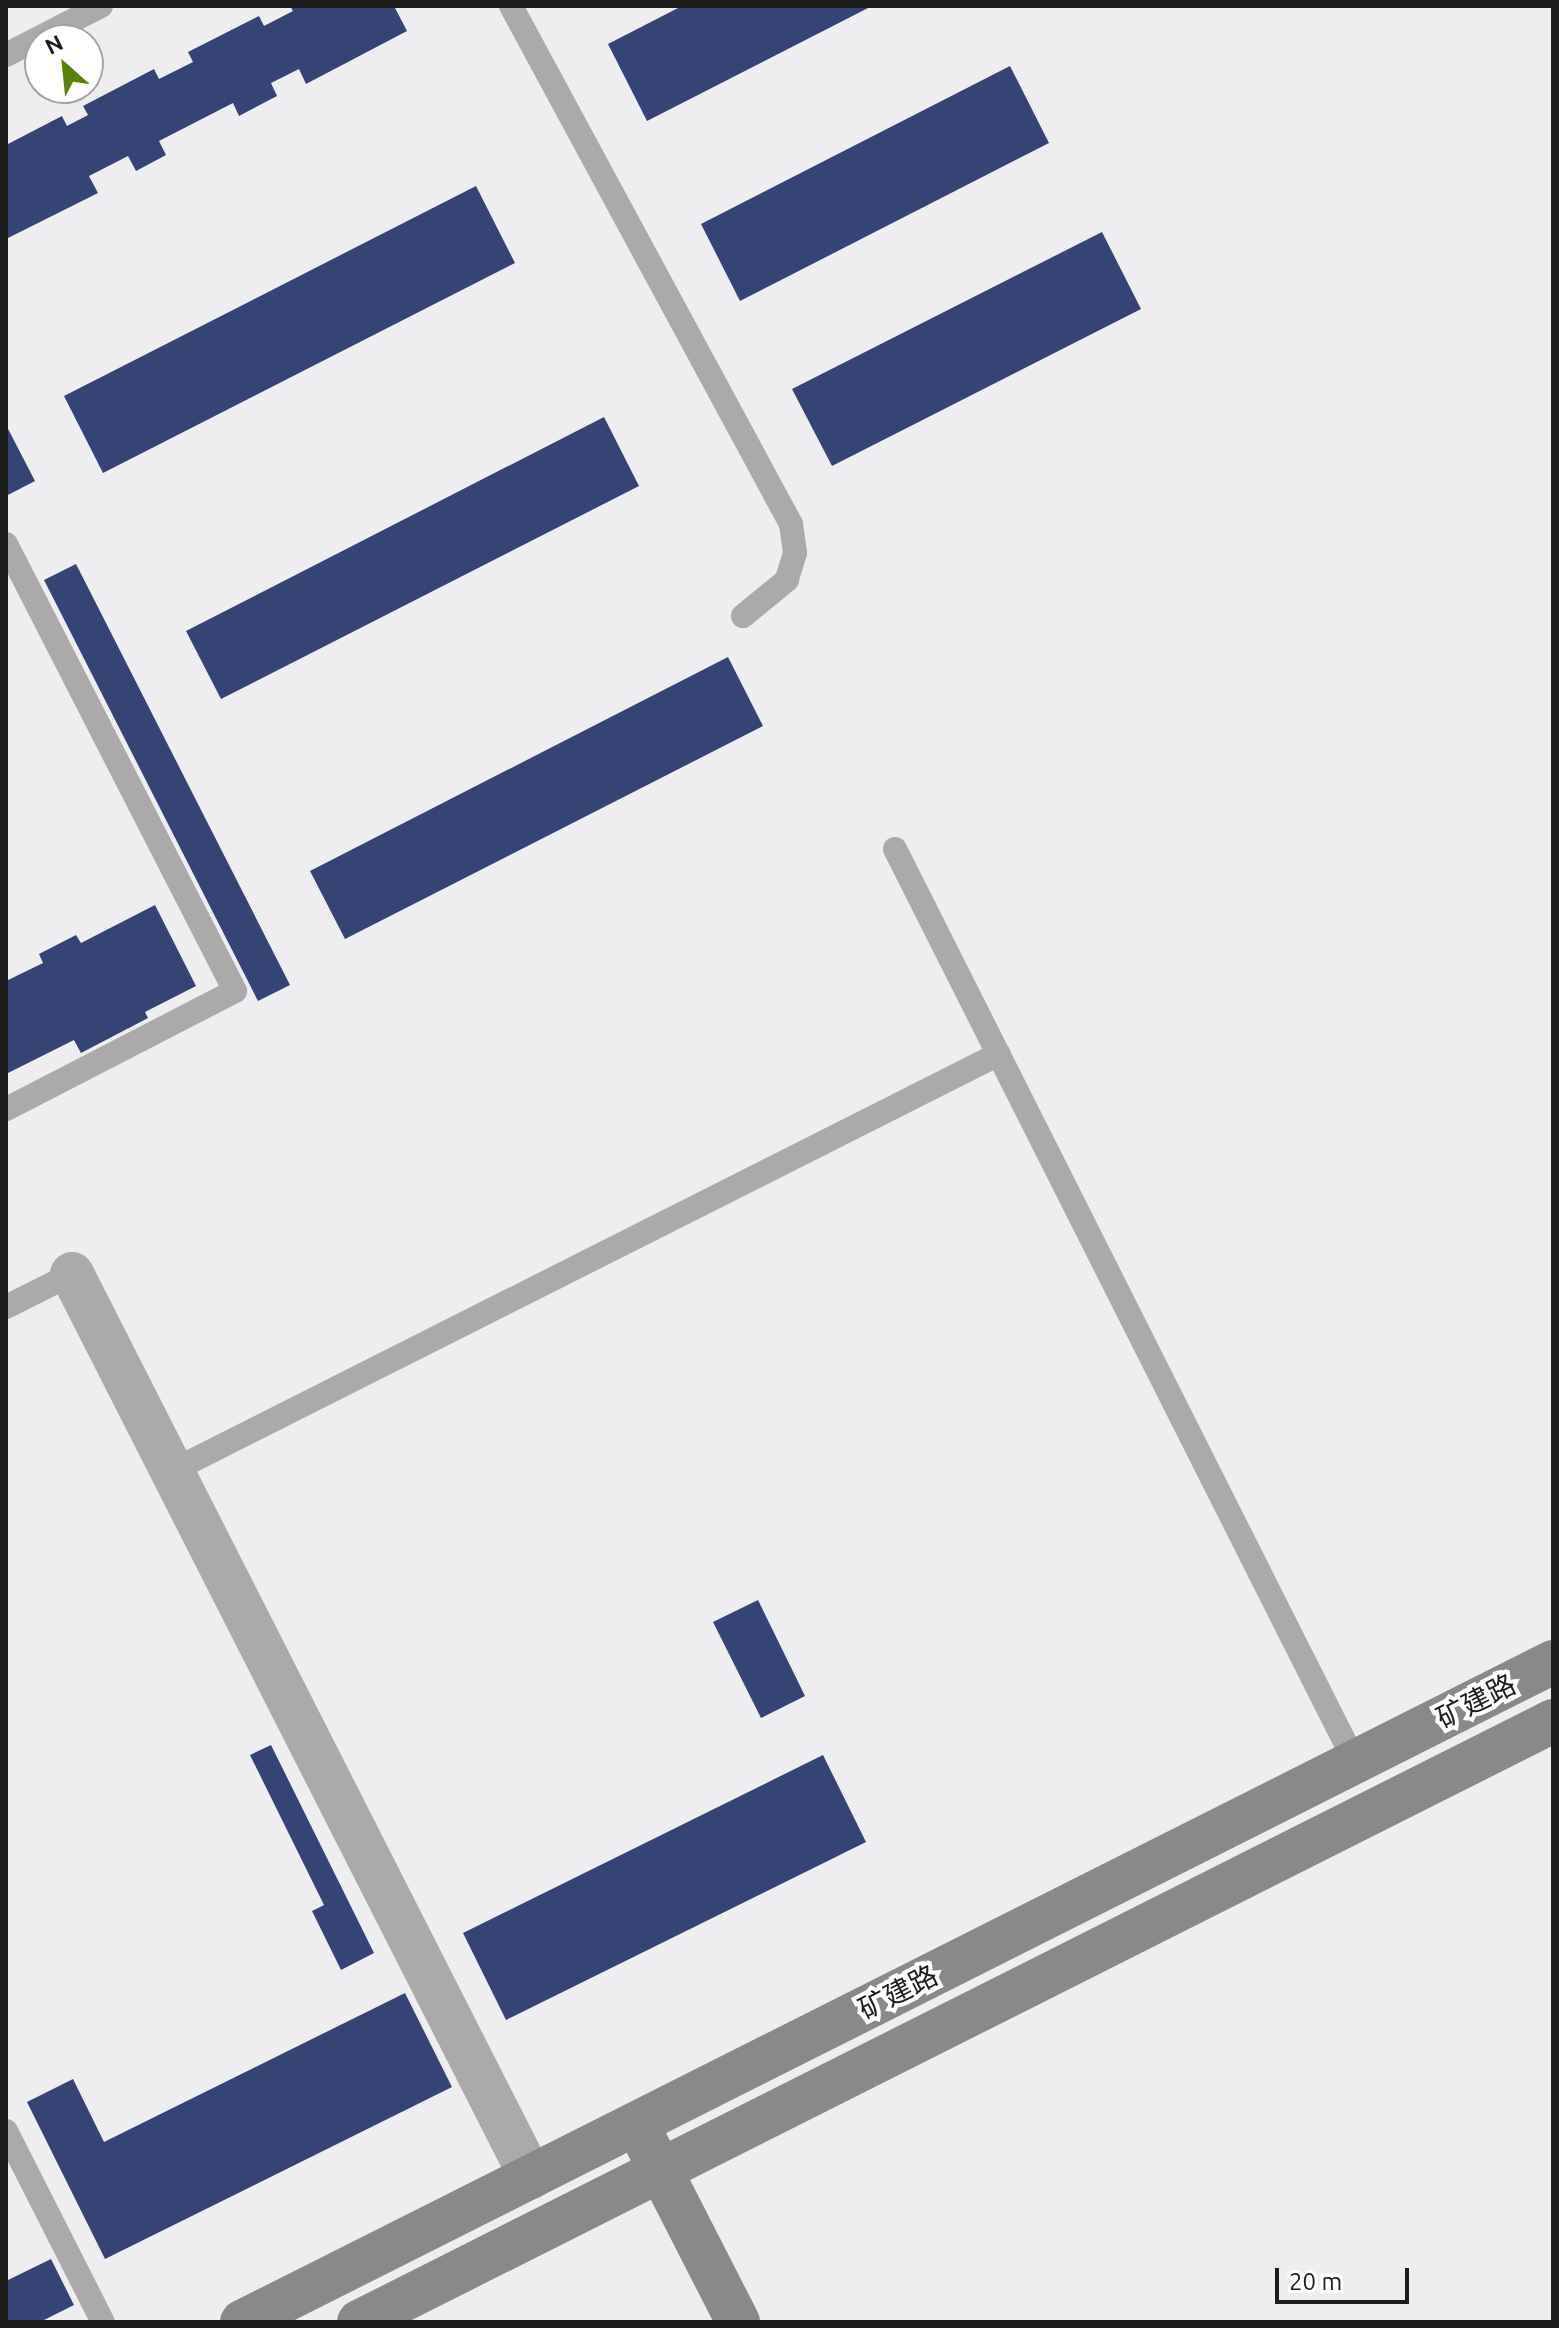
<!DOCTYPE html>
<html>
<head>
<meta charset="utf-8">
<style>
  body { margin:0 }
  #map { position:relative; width:1559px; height:2328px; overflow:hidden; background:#eeeef1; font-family:Ubuntu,"Noto Sans SC",sans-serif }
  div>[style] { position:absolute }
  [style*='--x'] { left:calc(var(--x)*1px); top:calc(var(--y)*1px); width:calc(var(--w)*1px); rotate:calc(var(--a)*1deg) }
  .building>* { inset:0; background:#354475 }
  .lane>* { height:24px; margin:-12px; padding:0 12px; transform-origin:12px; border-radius:12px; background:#aba9aa }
  .street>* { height:44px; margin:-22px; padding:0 22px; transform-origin:22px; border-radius:22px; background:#aba9aa }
  .secondary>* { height:44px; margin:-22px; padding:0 22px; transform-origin:22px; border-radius:22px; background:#8a8888 }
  span { translate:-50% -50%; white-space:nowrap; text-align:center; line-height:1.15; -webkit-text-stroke:8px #fff; paint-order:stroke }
  .street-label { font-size:28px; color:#1c1c1d }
  .frame { position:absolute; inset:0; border:8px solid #1c1c1d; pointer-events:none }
  .north { position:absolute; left:24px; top:24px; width:80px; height:80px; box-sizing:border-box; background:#fff; border:2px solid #a4a4a5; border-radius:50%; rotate:333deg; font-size:22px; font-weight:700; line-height:32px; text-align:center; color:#1c1c1d }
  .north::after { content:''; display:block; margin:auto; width:28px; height:36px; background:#588209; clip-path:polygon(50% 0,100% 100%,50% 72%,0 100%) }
  .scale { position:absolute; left:1275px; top:2268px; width:134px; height:36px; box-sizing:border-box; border:4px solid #1c1c1d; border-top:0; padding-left:10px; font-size:24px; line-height:28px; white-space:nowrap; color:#1c1c1d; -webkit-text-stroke:6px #fff; paint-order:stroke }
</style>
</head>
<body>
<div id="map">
  <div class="building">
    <i style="clip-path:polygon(290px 6px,394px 6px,407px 31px,306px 84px,299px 69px,271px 83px,277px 96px,239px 116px,233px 103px,159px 141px,166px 155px,136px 171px,128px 156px,89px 176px,98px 193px,6px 239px,6px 145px,62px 116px,67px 126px,88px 115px,83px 106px,154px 69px,159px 79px,193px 62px,188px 52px,259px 16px,264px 26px,293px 11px)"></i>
    <i style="clip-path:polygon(682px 6px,872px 6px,647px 121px,608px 44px)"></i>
    <i style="clip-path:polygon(1010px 66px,1049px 143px,740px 301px,701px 224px)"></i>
    <i style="clip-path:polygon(476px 186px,515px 263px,103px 473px,64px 396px)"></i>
    <i style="clip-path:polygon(1102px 232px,1141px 309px,832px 466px,792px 389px)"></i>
    <i style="clip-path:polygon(604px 417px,639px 486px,221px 699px,186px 631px)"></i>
    <i style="clip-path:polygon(6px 425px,35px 481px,6px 496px)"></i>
    <i style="clip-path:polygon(76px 564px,290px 985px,258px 1001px,44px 580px)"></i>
    <i style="clip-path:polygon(728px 657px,763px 726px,345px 939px,310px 871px)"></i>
    <i style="clip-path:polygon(155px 905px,196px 986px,145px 1012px,148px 1018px,81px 1053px,74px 1040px,6px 1074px,6px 981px,43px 963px,39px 954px,76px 935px,81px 943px)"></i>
    <i style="clip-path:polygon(758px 1600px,805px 1696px,761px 1718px,713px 1622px)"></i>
    <i style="clip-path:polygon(271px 1745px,374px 1953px,341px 1970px,312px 1911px,324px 1905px,250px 1755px)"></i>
    <i style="clip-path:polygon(823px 1755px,866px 1842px,506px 2020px,463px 1933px)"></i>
    <i style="clip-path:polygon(405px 1993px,452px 2087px,105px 2259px,27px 2102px,73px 2079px,104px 2142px)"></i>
    <i style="clip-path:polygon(51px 2259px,74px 2305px,40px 2322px,6px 2322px,6px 2281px)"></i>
  </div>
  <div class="lane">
    <i style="--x:511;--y:6;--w:589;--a:61.61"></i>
    <i style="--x:791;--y:524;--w:29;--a:82"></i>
    <i style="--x:795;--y:553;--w:28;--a:107"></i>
    <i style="--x:787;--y:580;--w:57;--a:140.7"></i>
    <i style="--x:6;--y:55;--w:107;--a:-27.3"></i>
    <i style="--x:6;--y:544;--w:502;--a:62.87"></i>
    <i style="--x:235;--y:991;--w:258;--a:152.7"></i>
    <i style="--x:895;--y:849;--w:1022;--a:63.26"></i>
    <i style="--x:6;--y:1307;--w:74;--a:-26.6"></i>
    <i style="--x:172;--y:1471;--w:926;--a:-26.76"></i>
    <i style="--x:6;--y:2131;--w:214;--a:63.1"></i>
  </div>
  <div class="street">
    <i style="--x:72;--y:1274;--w:1013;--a:63.06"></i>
  </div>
  <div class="secondary">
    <i style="--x:647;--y:2144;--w:200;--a:62.9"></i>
    <i style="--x:242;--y:2322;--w:1468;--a:-26.72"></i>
    <i style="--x:359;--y:2322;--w:1337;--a:-26.72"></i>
  </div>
  <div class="street-label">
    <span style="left:1476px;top:1701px;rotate:-27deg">矿建路</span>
    <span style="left:898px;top:1992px;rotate:-27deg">矿建路</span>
  </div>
  <div class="frame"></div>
  <div class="north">N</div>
  <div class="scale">20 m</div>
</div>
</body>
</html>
